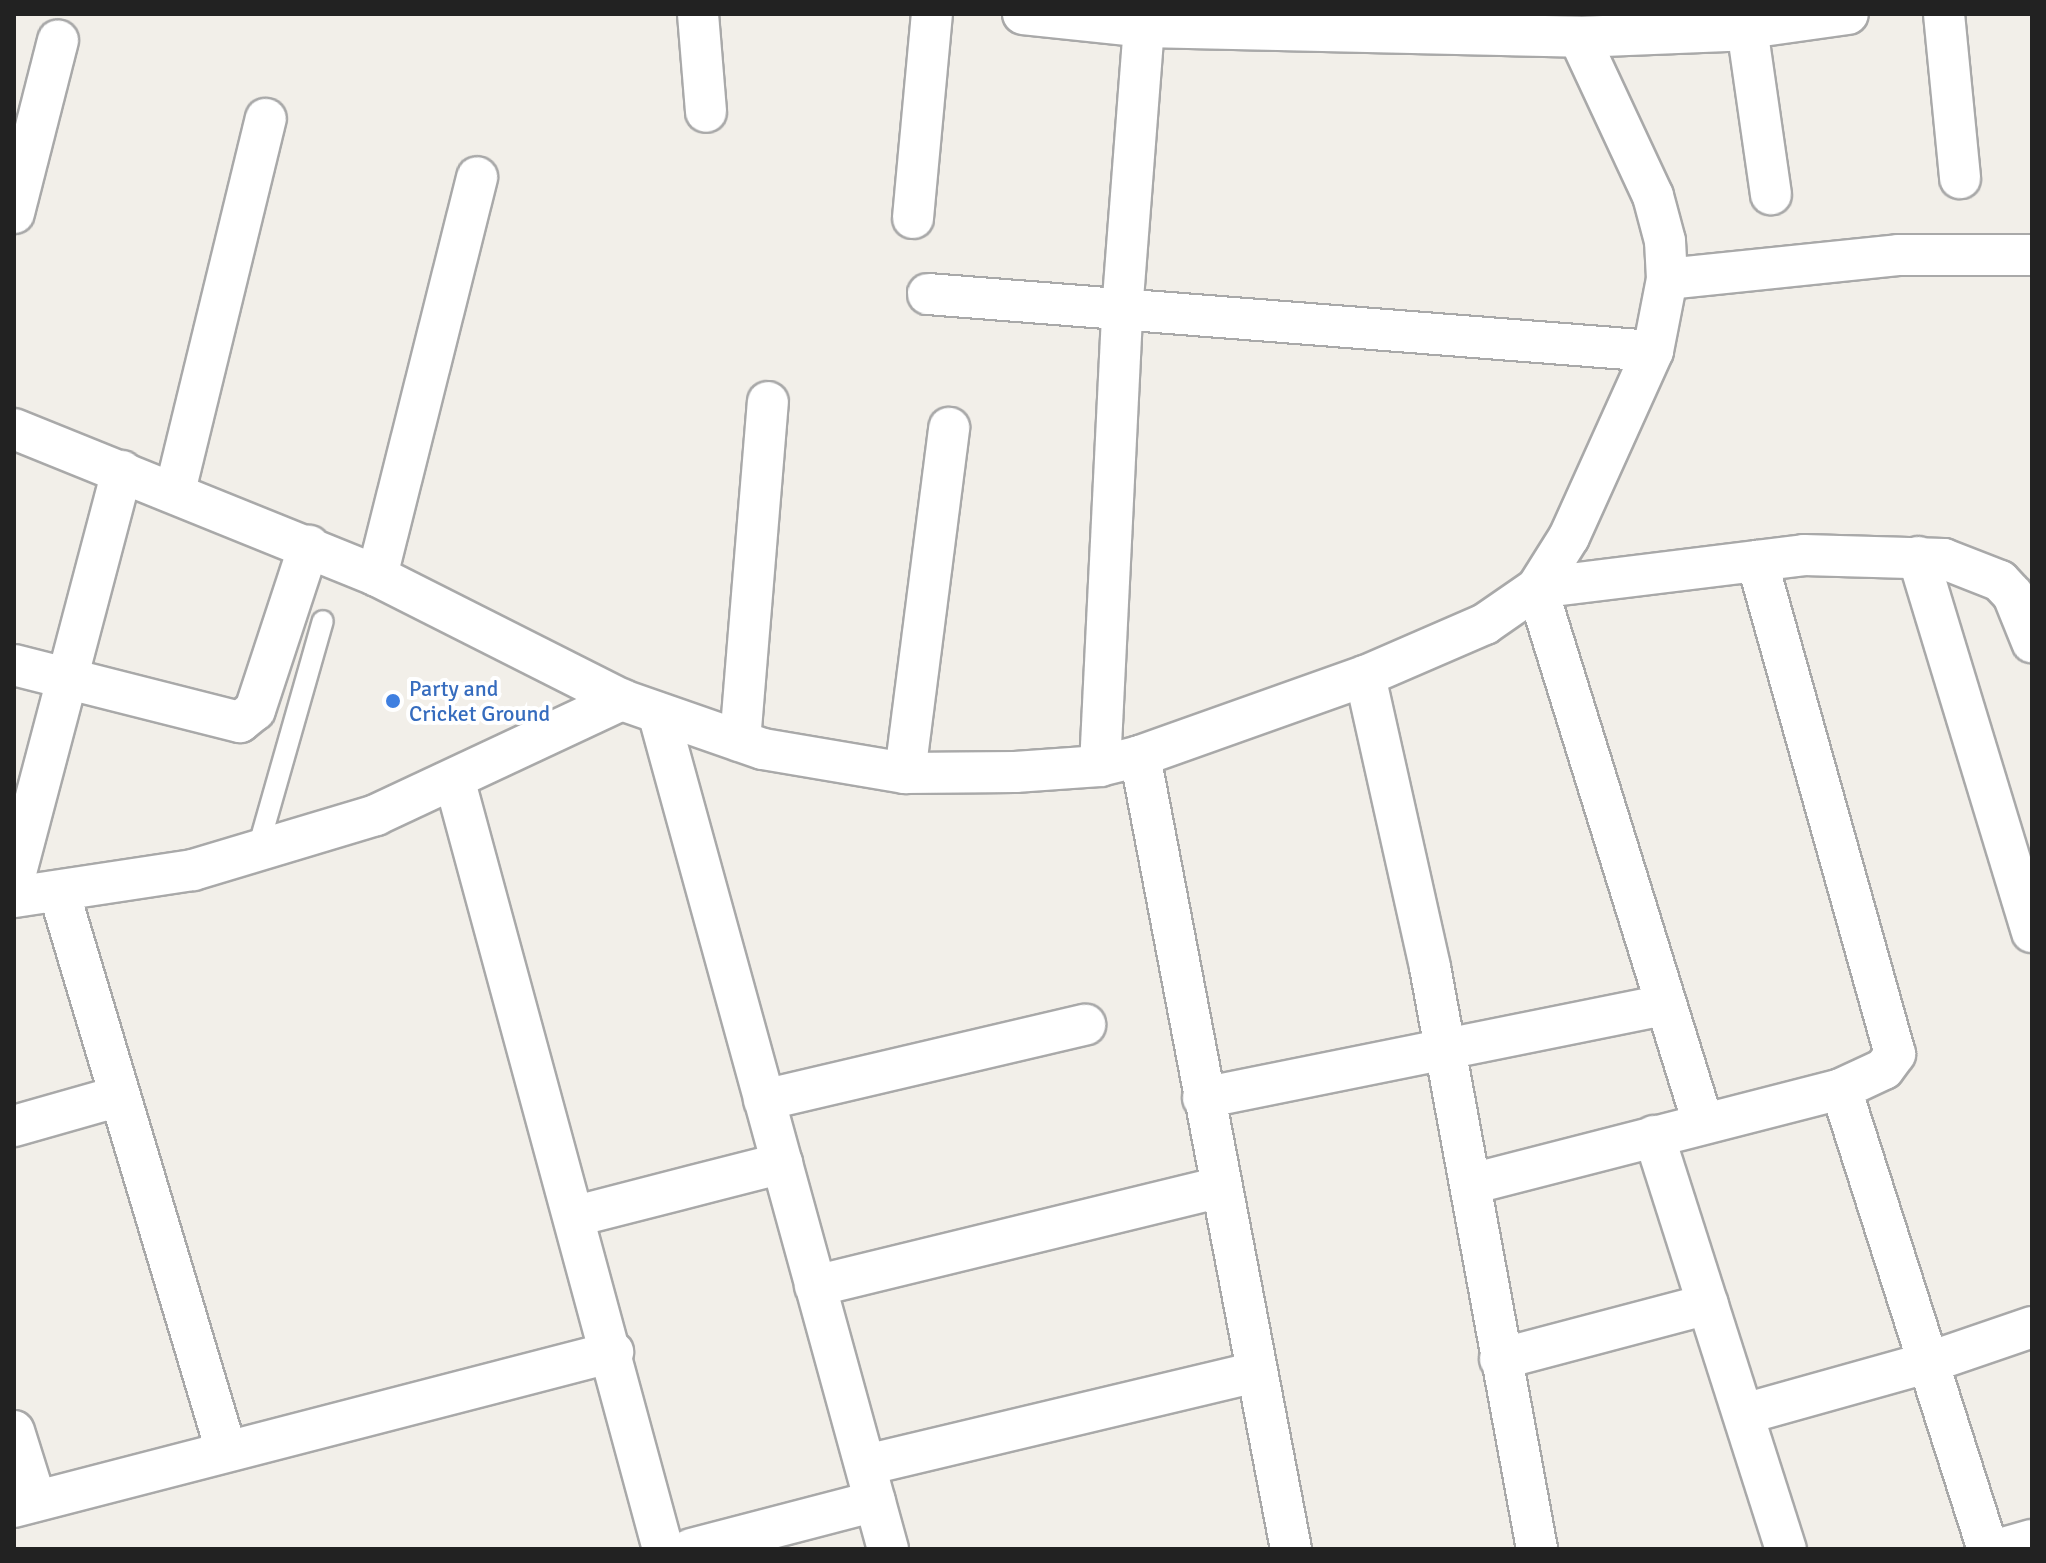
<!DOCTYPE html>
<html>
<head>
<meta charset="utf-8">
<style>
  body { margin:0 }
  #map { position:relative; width:2046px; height:1563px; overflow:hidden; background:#f2efe9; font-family:Signika,sans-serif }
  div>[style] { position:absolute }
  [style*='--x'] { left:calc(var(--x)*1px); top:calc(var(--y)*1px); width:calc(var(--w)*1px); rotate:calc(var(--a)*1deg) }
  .roads { filter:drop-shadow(2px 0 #a9a9a9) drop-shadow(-2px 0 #a9a9a9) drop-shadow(0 2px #a9a9a9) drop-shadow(0 -2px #a9a9a9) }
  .lane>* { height:20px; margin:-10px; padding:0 10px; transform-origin:10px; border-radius:10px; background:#fff }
  .street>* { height:40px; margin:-20px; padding:0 20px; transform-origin:20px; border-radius:20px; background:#fff }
  .dots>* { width:22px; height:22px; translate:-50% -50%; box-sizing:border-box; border:4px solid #fff; border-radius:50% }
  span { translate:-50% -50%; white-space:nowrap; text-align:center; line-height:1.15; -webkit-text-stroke:8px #fff; paint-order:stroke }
  .shop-label { font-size:22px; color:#366cbe }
  .left { translate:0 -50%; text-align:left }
  .frame { position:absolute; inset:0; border:16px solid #222; pointer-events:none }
</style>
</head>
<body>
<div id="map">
  <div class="roads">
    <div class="lane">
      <i style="--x:257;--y:852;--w:240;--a:-74.1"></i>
    </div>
    <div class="street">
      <i style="--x:698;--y:14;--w:98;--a:85.3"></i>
      <i style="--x:1023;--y:14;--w:122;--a:6.1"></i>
      <i style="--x:1144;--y:27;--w:435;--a:1.3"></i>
      <i style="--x:1579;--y:37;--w:148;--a:-2.3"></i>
      <i style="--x:1727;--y:31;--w:122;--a:-8"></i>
      <i style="--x:1944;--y:14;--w:165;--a:84.4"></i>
      <i style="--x:1747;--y:28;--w:168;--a:81.8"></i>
      <i style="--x:14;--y:213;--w:178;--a:-75.7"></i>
      <i style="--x:913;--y:218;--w:205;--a:-84.7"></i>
      <i style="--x:1667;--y:279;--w:232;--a:-5.9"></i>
      <i style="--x:1898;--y:255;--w:134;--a:0"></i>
      <i style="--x:928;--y:294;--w:727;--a:4.5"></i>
      <i style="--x:14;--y:429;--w:392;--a:22"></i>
      <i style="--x:377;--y:576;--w:275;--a:26.8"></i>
      <i style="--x:622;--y:700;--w:149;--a:19.2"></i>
      <i style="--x:763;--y:749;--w:144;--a:9.6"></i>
      <i style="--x:905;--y:773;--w:110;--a:-0.5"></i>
      <i style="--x:1015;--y:772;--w:85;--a:-4"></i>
      <i style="--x:1100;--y:766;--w:41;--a:-14"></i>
      <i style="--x:1140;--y:756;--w:239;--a:-19.6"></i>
      <i style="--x:1365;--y:676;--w:131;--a:-23.4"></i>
      <i style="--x:1485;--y:624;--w:63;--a:-34.7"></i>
      <i style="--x:1537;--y:588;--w:60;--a:-57.9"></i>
      <i style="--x:1569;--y:537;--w:204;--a:-65.7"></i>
      <i style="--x:1653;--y:351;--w:73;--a:-79"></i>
      <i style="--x:1667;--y:279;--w:38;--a:-93"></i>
      <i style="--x:1665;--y:241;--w:47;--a:-104.9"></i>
      <i style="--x:1653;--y:196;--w:175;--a:-115"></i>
      <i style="--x:175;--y:491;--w:383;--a:-76.3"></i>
      <i style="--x:1918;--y:557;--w:392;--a:73.1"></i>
      <i style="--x:377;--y:576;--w:411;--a:-75.9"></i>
      <i style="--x:14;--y:665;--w:233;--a:14.2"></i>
      <i style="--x:240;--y:722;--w:19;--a:-39"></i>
      <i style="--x:255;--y:710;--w:173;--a:-71.8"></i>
      <i style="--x:1365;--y:676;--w:298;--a:77.4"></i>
      <i style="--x:1430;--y:967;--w:592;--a:79.58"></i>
      <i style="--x:659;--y:716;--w:864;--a:74.63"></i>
      <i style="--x:740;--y:741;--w:340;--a:-85.3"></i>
      <i style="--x:1140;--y:756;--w:807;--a:79.22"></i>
      <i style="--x:1100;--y:766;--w:455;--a:-87.2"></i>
      <i style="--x:1122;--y:312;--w:286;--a:-85.6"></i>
      <i style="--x:905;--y:773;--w:348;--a:-82.7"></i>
      <i style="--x:455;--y:782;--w:795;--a:74.83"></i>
      <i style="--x:14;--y:880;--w:423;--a:-75.2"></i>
      <i style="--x:59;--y:892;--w:582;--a:73.34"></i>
      <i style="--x:14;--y:897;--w:181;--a:-8.6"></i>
      <i style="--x:193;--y:870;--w:191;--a:-16.7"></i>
      <i style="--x:376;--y:815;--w:272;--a:-25.1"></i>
      <i style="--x:1841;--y:1089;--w:483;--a:72.3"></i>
      <i style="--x:1203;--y:1098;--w:472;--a:-11.4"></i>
      <i style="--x:764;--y:1100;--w:330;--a:-13.2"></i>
      <i style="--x:1703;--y:1123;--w:560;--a:-107.24"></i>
      <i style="--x:1537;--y:588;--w:269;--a:-7"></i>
      <i style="--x:1804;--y:555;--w:140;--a:1.6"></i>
      <i style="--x:1944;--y:559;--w:60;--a:21.4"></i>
      <i style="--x:2000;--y:581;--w:19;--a:47"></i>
      <i style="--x:2013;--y:595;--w:51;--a:68"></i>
      <i style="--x:14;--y:1126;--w:109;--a:-15.9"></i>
      <i style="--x:1654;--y:1136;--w:434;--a:72.3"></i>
      <i style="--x:1471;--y:1184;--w:382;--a:-14.4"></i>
      <i style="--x:1841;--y:1089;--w:47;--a:-24.9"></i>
      <i style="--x:1884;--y:1069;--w:19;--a:-54"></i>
      <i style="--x:1895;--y:1054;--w:512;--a:-105.64"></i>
      <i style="--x:576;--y:1216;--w:213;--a:-14.4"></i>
      <i style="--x:815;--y:1286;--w:418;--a:-13.7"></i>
      <i style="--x:1500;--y:1359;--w:215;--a:-14.8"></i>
      <i style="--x:1744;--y:1414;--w:193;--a:-15.6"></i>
      <i style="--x:1930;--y:1362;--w:108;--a:-18.9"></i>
      <i style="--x:14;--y:1431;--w:73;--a:72.6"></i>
      <i style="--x:866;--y:1465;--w:400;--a:-13.4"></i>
      <i style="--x:14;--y:1507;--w:619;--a:-14.51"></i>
      <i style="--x:691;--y:1549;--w:190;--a:-14.6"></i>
      <i style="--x:2000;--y:1549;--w:33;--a:-16"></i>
    </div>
  </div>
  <div class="dots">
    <i style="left:393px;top:701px;background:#3f7fe0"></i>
  </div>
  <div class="shop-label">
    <span class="left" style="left:409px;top:701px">Party and<br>Cricket Ground</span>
  </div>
  <div class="frame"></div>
</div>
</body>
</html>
